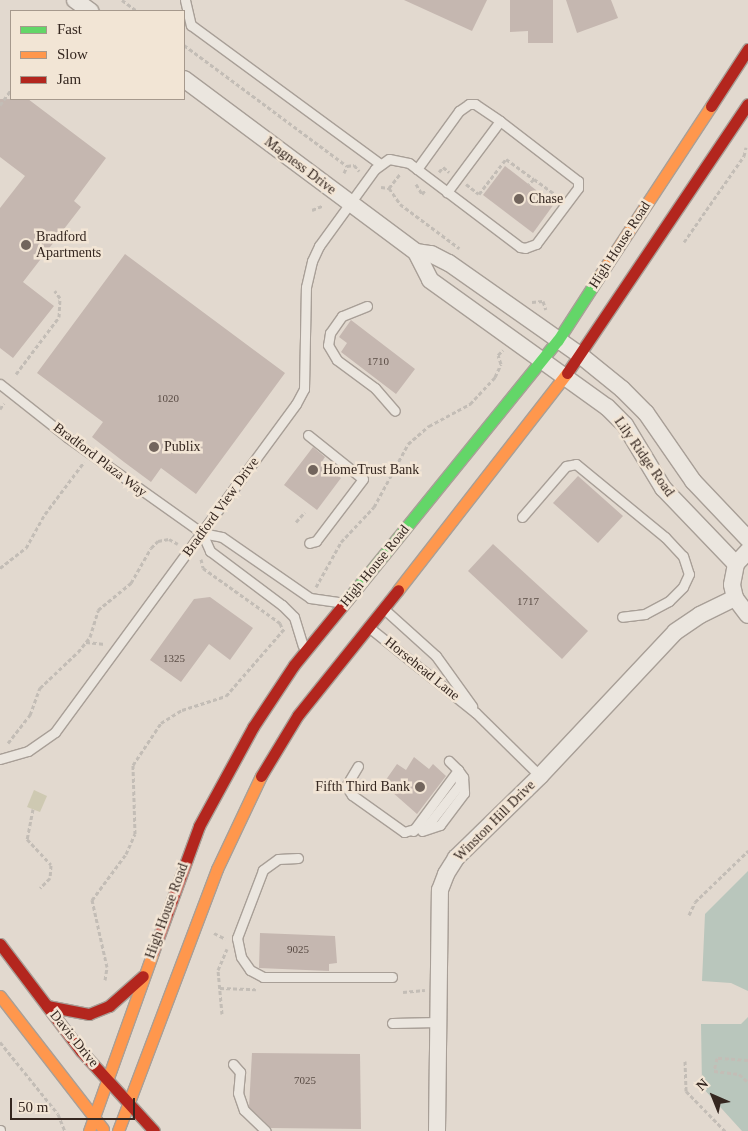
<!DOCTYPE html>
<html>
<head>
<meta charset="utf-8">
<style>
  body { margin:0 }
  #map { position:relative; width:748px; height:1131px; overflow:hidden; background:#e2d9cf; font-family:Georgia,serif }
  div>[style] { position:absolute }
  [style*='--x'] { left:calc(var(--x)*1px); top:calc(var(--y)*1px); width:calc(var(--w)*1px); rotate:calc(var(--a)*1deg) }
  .cemetery>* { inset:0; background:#cec9b2 }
  .water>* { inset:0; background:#b9c6bc }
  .building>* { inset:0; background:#c5b7b0 }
  .path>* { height:3px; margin-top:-1.5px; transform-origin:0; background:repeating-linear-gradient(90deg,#c3bdb6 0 4px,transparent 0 6.5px) }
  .roads { filter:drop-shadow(1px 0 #a89f97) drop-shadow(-1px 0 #a89f97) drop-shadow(0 1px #a89f97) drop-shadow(0 -1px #a89f97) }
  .lane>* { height:9px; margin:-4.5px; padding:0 4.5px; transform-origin:4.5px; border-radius:4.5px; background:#ebe6df }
  .street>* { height:16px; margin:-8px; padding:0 8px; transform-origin:8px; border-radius:8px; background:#ebe6df }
  .fast>* { height:11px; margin:-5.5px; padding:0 5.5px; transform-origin:5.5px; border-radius:5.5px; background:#63d668 }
  .slow>* { height:11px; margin:-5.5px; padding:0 5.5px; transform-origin:5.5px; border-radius:5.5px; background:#ff974d }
  .jam>* { height:11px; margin:-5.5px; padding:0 5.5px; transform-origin:5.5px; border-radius:5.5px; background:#b3261e }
  .dots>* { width:14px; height:14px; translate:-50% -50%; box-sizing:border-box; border:2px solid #f2e5d5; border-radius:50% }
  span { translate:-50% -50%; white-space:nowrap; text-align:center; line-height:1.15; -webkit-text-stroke:5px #f2e5d5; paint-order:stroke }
  .number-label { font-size:11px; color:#594b44 }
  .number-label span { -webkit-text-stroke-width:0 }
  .street-label { font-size:14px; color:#352720 }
  .poi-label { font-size:14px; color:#352720 }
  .left { translate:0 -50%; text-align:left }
  .right { translate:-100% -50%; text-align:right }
  .legend { position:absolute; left:10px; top:10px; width:175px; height:90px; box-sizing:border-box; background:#f2e5d5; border:1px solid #a6998d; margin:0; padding:6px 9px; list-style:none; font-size:15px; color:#352720 }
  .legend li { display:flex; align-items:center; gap:10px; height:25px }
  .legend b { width:25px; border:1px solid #a6998d }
  .north { position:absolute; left:688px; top:1071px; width:50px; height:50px; -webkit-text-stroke:4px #f2e5d5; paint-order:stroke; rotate:316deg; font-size:14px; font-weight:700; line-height:20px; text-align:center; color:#352720 }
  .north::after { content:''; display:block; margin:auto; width:18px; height:22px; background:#352720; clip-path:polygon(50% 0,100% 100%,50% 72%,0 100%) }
  .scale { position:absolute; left:10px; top:1098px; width:125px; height:22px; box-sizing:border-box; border:2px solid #352720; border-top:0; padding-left:6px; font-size:15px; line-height:18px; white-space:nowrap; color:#352720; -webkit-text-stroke:4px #f2e5d5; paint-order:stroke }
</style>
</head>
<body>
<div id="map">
  <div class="cemetery">
    <i style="clip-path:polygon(34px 790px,47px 796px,40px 812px,27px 807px)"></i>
  </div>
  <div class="water">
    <i style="clip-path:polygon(748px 871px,748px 991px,731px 983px,702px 981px,705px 914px)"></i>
    <i style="clip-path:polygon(748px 1017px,748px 1131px,742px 1131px,702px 1087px,701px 1024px,741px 1024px)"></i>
  </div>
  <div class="building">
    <i style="clip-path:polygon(404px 0,487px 0,472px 31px)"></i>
    <i style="clip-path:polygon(510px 0,553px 0,553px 43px,528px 43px,528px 31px,510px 32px)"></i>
    <i style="clip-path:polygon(566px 0,611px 0,618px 18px,577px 33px)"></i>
    <i style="clip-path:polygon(0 99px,28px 99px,106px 158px,74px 201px,81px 207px,23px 282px,54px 306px,13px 358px,0 348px,0 208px,25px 176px,0 157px)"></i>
    <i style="clip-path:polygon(505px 166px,554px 204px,533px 233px,483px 195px)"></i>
    <i style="clip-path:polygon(125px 254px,285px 373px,196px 494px,161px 468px,151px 482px,124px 462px,92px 437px,103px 422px,37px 373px)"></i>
    <i style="clip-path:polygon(351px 320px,415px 369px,396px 394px,341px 352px,347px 343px,339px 337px)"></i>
    <i style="clip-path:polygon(313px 447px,325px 457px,321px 463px,341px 478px,317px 510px,284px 485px)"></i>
    <i style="clip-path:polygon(578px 476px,623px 516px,598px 543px,553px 503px)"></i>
    <i style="clip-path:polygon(493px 544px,588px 631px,562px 659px,468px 571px)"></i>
    <i style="clip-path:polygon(210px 597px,253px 628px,230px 660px,209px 644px,181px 682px,150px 660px,194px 599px)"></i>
    <i style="clip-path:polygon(414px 757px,429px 769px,433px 764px,446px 776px,417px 814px,383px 784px,397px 764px,406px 770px)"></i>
    <i style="clip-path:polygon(260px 933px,335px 936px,337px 963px,329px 964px,329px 971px,259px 968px)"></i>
    <i style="clip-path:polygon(252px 1053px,360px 1054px,361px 1129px,271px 1128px,249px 1107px)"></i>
  </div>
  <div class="path">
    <i style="--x:122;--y:0;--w:19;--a:36"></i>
    <i style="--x:184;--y:45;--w:203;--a:36.6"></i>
    <i style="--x:347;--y:166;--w:7;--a:-8"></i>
    <i style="--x:354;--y:165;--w:8;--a:50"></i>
    <i style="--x:0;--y:105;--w:19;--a:-54"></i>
    <i style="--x:439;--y:172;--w:6;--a:-51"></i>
    <i style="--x:443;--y:167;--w:8;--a:40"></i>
    <i style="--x:344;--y:173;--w:8;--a:-67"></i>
    <i style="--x:534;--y:179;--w:29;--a:36"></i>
    <i style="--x:416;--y:184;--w:12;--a:59"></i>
    <i style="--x:422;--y:194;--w:6;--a:-51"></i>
    <i style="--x:466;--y:184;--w:16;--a:38"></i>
    <i style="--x:479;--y:194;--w:44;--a:-52.4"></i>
    <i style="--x:506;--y:159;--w:34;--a:36"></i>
    <i style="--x:534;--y:179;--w:7;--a:135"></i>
    <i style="--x:381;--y:187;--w:8;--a:7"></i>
    <i style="--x:389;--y:188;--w:19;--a:55"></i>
    <i style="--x:400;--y:204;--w:74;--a:36.7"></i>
    <i style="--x:389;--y:188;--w:18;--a:-52"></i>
    <i style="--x:312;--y:210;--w:11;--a:-22"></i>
    <i style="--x:684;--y:242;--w:105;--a:-55.1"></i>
    <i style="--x:744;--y:156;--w:9;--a:-77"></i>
    <i style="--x:532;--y:302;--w:11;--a:-5"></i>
    <i style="--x:543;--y:301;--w:9;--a:72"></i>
    <i style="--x:16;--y:374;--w:71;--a:-53"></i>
    <i style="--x:59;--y:317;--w:19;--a:-87"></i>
    <i style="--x:60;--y:298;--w:9;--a:-126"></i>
    <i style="--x:0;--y:409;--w:7;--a:-56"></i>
    <i style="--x:296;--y:522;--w:13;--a:-48"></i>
    <i style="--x:201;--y:559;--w:9;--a:77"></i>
    <i style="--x:203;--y:568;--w:95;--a:35.5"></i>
    <i style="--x:280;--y:623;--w:9;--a:69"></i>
    <i style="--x:0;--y:568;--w:33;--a:-38"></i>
    <i style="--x:26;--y:548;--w:39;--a:-61"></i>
    <i style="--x:45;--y:514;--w:65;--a:-53.1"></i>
    <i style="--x:316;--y:587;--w:51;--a:-60.9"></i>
    <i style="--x:341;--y:542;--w:48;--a:-46.7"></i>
    <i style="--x:374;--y:507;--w:72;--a:-61.6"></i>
    <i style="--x:408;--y:444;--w:28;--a:-41"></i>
    <i style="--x:429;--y:426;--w:47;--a:-28.2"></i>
    <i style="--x:470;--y:404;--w:37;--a:-47"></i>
    <i style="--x:495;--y:377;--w:14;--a:-65"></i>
    <i style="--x:501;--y:364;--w:9;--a:-108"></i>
    <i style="--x:498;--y:355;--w:7;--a:-45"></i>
    <i style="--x:86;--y:642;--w:19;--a:6"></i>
    <i style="--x:8;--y:743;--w:36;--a:-52"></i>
    <i style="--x:30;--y:715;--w:29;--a:-70"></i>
    <i style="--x:40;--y:688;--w:52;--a:-43.5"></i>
    <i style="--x:78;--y:652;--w:19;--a:-51"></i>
    <i style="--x:90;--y:637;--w:28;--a:-73"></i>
    <i style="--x:98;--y:610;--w:43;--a:-39.3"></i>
    <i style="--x:131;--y:583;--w:40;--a:-60.3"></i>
    <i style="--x:151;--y:548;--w:10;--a:-45"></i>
    <i style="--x:158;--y:541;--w:11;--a:-10"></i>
    <i style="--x:169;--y:539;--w:10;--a:29"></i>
    <i style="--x:33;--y:809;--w:31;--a:101"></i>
    <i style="--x:27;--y:839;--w:35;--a:47"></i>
    <i style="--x:51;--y:865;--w:13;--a:94"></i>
    <i style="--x:50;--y:878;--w:14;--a:135"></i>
    <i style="--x:689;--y:915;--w:14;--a:-65"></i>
    <i style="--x:695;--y:902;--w:74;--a:-43.9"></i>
    <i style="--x:214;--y:933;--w:13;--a:27"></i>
    <i style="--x:105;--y:980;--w:13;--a:-81"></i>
    <i style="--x:107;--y:967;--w:69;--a:-102.6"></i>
    <i style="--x:92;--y:900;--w:57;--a:-53.5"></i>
    <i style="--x:126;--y:854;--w:22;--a:-66"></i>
    <i style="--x:135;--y:834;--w:69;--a:-91.7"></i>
    <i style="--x:133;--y:765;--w:50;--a:-56.3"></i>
    <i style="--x:161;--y:723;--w:25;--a:-32"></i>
    <i style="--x:182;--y:710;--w:46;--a:-17.7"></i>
    <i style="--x:226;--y:696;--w:90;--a:-49.1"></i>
    <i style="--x:220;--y:988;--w:36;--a:2"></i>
    <i style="--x:403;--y:992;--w:22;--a:-5"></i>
    <i style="--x:222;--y:1014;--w:44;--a:-95.2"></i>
    <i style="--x:218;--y:970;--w:23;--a:-67"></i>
    <i style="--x:0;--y:1042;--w:92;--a:51.1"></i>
    <i style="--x:58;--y:1114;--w:18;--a:68"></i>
    <i style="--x:748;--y:1060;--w:31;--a:-176"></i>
    <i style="--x:717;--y:1058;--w:13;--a:103"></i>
    <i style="--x:714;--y:1071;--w:25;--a:7"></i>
    <i style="--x:739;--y:1074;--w:12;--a:42"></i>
    <i style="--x:685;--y:1061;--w:30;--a:88"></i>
    <i style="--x:686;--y:1091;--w:56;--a:45.7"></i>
  </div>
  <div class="roads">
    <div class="lane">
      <i style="--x:185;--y:0;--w:26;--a:77"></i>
      <i style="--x:191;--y:25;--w:235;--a:36.3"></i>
      <i style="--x:417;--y:169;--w:72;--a:-54.1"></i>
      <i style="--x:459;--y:111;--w:12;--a:-35"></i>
      <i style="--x:469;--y:104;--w:6;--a:0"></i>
      <i style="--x:475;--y:104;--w:30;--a:34"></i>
      <i style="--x:367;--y:306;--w:27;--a:158"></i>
      <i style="--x:342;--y:316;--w:21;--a:125"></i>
      <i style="--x:330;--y:333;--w:12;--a:99"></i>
      <i style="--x:328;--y:345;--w:17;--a:59"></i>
      <i style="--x:337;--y:360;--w:47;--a:36.4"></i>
      <i style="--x:375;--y:388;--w:30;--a:49"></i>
      <i style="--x:0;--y:384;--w:85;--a:38.3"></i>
      <i style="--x:67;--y:437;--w:166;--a:35.4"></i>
      <i style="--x:202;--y:533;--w:20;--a:11"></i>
      <i style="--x:222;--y:537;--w:107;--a:34.7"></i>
      <i style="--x:310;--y:598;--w:30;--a:8"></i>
      <i style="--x:308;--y:435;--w:70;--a:38.7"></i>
      <i style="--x:363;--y:479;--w:78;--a:127.2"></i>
      <i style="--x:316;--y:541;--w:7;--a:164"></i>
      <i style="--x:522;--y:517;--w:67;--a:-49.2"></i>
      <i style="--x:566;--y:466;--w:10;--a:-11"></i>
      <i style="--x:576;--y:464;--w:115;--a:39.4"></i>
      <i style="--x:665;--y:537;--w:26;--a:47"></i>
      <i style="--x:683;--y:556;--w:19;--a:72"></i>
      <i style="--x:689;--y:574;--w:14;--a:115"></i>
      <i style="--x:683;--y:587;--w:20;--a:135"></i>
      <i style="--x:669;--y:601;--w:27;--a:152"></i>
      <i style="--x:645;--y:614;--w:23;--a:173"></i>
      <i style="--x:202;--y:533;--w:20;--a:66"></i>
      <i style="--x:210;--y:551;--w:90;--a:36.9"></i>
      <i style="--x:282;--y:605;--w:17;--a:45"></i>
      <i style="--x:294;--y:617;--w:30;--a:73"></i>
      <i style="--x:384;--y:609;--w:70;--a:42.1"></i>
      <i style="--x:436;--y:656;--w:62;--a:54.2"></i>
      <i style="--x:371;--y:629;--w:134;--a:38.7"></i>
      <i style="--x:476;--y:713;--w:90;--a:44.5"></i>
      <i style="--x:0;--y:759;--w:29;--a:-16"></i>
      <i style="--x:28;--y:751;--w:33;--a:-35"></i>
      <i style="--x:55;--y:732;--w:407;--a:-53.7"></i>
      <i style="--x:296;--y:404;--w:17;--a:-62"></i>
      <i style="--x:304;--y:389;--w:102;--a:-88.9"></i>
      <i style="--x:306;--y:287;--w:27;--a:-77"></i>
      <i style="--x:312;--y:261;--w:17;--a:-65"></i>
      <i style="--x:319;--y:246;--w:95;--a:-54"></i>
      <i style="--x:375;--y:169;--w:17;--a:-36"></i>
      <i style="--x:389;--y:159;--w:20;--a:11"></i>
      <i style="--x:409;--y:163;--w:139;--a:37.1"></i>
      <i style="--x:520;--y:247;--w:5;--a:11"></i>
      <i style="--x:525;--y:248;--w:12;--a:-20"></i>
      <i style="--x:536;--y:244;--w:70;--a:-53.1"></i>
      <i style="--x:578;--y:188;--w:7;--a:-90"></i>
      <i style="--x:578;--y:181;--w:98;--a:-142.4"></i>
      <i style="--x:500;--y:121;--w:89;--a:126.7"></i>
      <i style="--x:358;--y:766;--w:23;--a:121"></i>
      <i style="--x:346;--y:786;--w:11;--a:56"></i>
      <i style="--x:352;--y:795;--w:64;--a:35.4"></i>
      <i style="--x:404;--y:832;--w:25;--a:-16"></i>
      <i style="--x:428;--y:825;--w:52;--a:-52"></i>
      <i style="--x:460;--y:784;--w:14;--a:-98"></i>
      <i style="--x:458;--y:770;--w:13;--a:-135"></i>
      <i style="--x:413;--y:831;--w:76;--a:-53.6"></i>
      <i style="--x:458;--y:770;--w:9;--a:54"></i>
      <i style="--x:463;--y:777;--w:16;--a:86"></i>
      <i style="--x:464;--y:793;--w:40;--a:127"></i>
      <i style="--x:440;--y:825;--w:19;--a:162"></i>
      <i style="--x:298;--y:858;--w:20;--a:177"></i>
      <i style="--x:278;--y:859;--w:19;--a:144"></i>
      <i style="--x:263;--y:870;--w:73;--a:110.9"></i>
      <i style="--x:237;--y:938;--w:19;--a:78"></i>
      <i style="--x:241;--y:957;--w:16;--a:55"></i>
      <i style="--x:250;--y:970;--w:15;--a:28"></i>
      <i style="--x:263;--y:977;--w:129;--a:0"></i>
      <i style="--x:392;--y:1023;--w:46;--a:-1.2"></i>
      <i style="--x:233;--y:1064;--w:11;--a:49"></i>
      <i style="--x:240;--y:1072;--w:21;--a:95"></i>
      <i style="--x:238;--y:1093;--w:18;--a:71"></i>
      <i style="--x:244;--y:1110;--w:30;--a:44"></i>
      <i style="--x:0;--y:1130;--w:1;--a:90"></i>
    </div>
    <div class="street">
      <i style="--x:75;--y:0;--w:19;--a:36"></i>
      <i style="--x:184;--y:79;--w:289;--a:36.7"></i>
      <i style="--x:416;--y:252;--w:31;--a:63"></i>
      <i style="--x:430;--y:280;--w:218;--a:35.7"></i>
      <i style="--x:607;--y:407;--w:25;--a:45"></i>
      <i style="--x:625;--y:425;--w:74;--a:58.9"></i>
      <i style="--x:663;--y:488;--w:105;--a:46.2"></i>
      <i style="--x:416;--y:252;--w:15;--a:8"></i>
      <i style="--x:431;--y:254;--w:20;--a:27"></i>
      <i style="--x:449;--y:263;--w:160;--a:35.1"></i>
      <i style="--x:580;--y:355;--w:54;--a:39"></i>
      <i style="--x:622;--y:389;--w:34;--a:45"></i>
      <i style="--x:646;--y:413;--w:83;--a:55.3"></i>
      <i style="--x:693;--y:481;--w:80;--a:46.5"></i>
      <i style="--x:748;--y:551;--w:18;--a:133"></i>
      <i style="--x:736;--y:564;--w:21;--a:101"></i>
      <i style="--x:732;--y:585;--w:13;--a:77"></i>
      <i style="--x:735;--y:598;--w:21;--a:53"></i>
      <i style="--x:437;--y:1131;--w:241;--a:-89.3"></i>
      <i style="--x:440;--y:890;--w:17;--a:-69"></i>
      <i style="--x:446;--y:874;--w:19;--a:-58"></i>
      <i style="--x:456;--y:858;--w:117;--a:-44.3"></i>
      <i style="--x:540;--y:776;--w:197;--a:-46.8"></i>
      <i style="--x:675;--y:632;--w:30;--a:-34"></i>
      <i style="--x:700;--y:615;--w:39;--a:-26"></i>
    </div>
    <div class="fast">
      <i style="--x:348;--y:599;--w:333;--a:-51"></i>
      <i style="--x:558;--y:340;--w:77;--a:-57.1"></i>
    </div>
    <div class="slow">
      <i style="--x:600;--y:275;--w:202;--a:-56.7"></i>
      <i style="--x:398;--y:590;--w:275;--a:-52.1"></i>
      <i style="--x:0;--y:996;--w:168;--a:52.2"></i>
      <i style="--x:89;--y:1131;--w:190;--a:-70.3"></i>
      <i style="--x:118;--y:1131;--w:280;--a:-69.3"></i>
      <i style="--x:217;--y:869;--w:103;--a:-64.7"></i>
    </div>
    <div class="jam">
      <i style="--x:711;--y:106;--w:68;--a:-57"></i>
      <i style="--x:567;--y:373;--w:324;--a:-56.1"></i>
      <i style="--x:261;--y:776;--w:71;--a:-58.8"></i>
      <i style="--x:298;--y:715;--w:160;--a:-51.3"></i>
      <i style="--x:0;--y:944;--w:134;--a:52.9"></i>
      <i style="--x:81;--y:1051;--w:108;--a:47.6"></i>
      <i style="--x:153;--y:952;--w:134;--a:-69.9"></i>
      <i style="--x:199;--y:826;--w:113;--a:-61.4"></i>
      <i style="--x:253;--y:727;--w:74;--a:-56.5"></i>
      <i style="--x:294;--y:665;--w:85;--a:-50.7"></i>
      <i style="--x:47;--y:1006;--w:43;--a:10.8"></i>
      <i style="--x:89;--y:1014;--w:22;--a:-22"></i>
      <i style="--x:109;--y:1006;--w:45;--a:-41.4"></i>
    </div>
  </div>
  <div class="dots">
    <i style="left:519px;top:199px;background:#72655d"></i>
    <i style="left:26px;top:245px;background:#72655d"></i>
    <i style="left:154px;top:447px;background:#72655d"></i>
    <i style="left:313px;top:470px;background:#72655d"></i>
    <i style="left:420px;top:787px;background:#72655d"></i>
  </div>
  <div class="number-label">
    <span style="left:378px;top:361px">1710</span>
    <span style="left:168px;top:398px">1020</span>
    <span style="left:528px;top:601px">1717</span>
    <span style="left:174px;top:658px">1325</span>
    <span style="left:298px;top:949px">9025</span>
    <span style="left:305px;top:1080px">7025</span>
  </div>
  <div class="street-label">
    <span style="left:300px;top:166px;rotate:37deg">Magness Drive</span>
    <span style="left:620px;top:245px;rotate:-57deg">High House Road</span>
    <span style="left:644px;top:457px;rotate:55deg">Lily Ridge Road</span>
    <span style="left:100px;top:460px;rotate:37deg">Bradford Plaza Way</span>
    <span style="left:221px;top:507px;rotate:-54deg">Bradford View Drive</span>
    <span style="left:375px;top:566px;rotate:-51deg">High House Road</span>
    <span style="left:422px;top:669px;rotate:39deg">Horsehead Lane</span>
    <span style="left:495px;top:821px;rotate:-45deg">Winston Hill Drive</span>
    <span style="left:167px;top:911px;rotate:-70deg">High House Road</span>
    <span style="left:74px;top:1039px;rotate:51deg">Davis Drive</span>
  </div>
  <div class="poi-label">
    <span class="left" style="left:529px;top:199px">Chase</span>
    <span class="left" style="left:36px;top:245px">Bradford<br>Apartments</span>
    <span class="left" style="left:164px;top:447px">Publix</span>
    <span class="left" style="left:323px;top:470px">HomeTrust Bank</span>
    <span class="right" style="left:410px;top:787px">Fifth Third Bank</span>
  </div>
  <ul class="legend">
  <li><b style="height:6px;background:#63d668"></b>Fast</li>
  <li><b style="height:6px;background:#ff974d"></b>Slow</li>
  <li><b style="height:6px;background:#b3261e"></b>Jam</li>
  </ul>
  <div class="north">N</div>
  <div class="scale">50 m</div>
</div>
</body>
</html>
